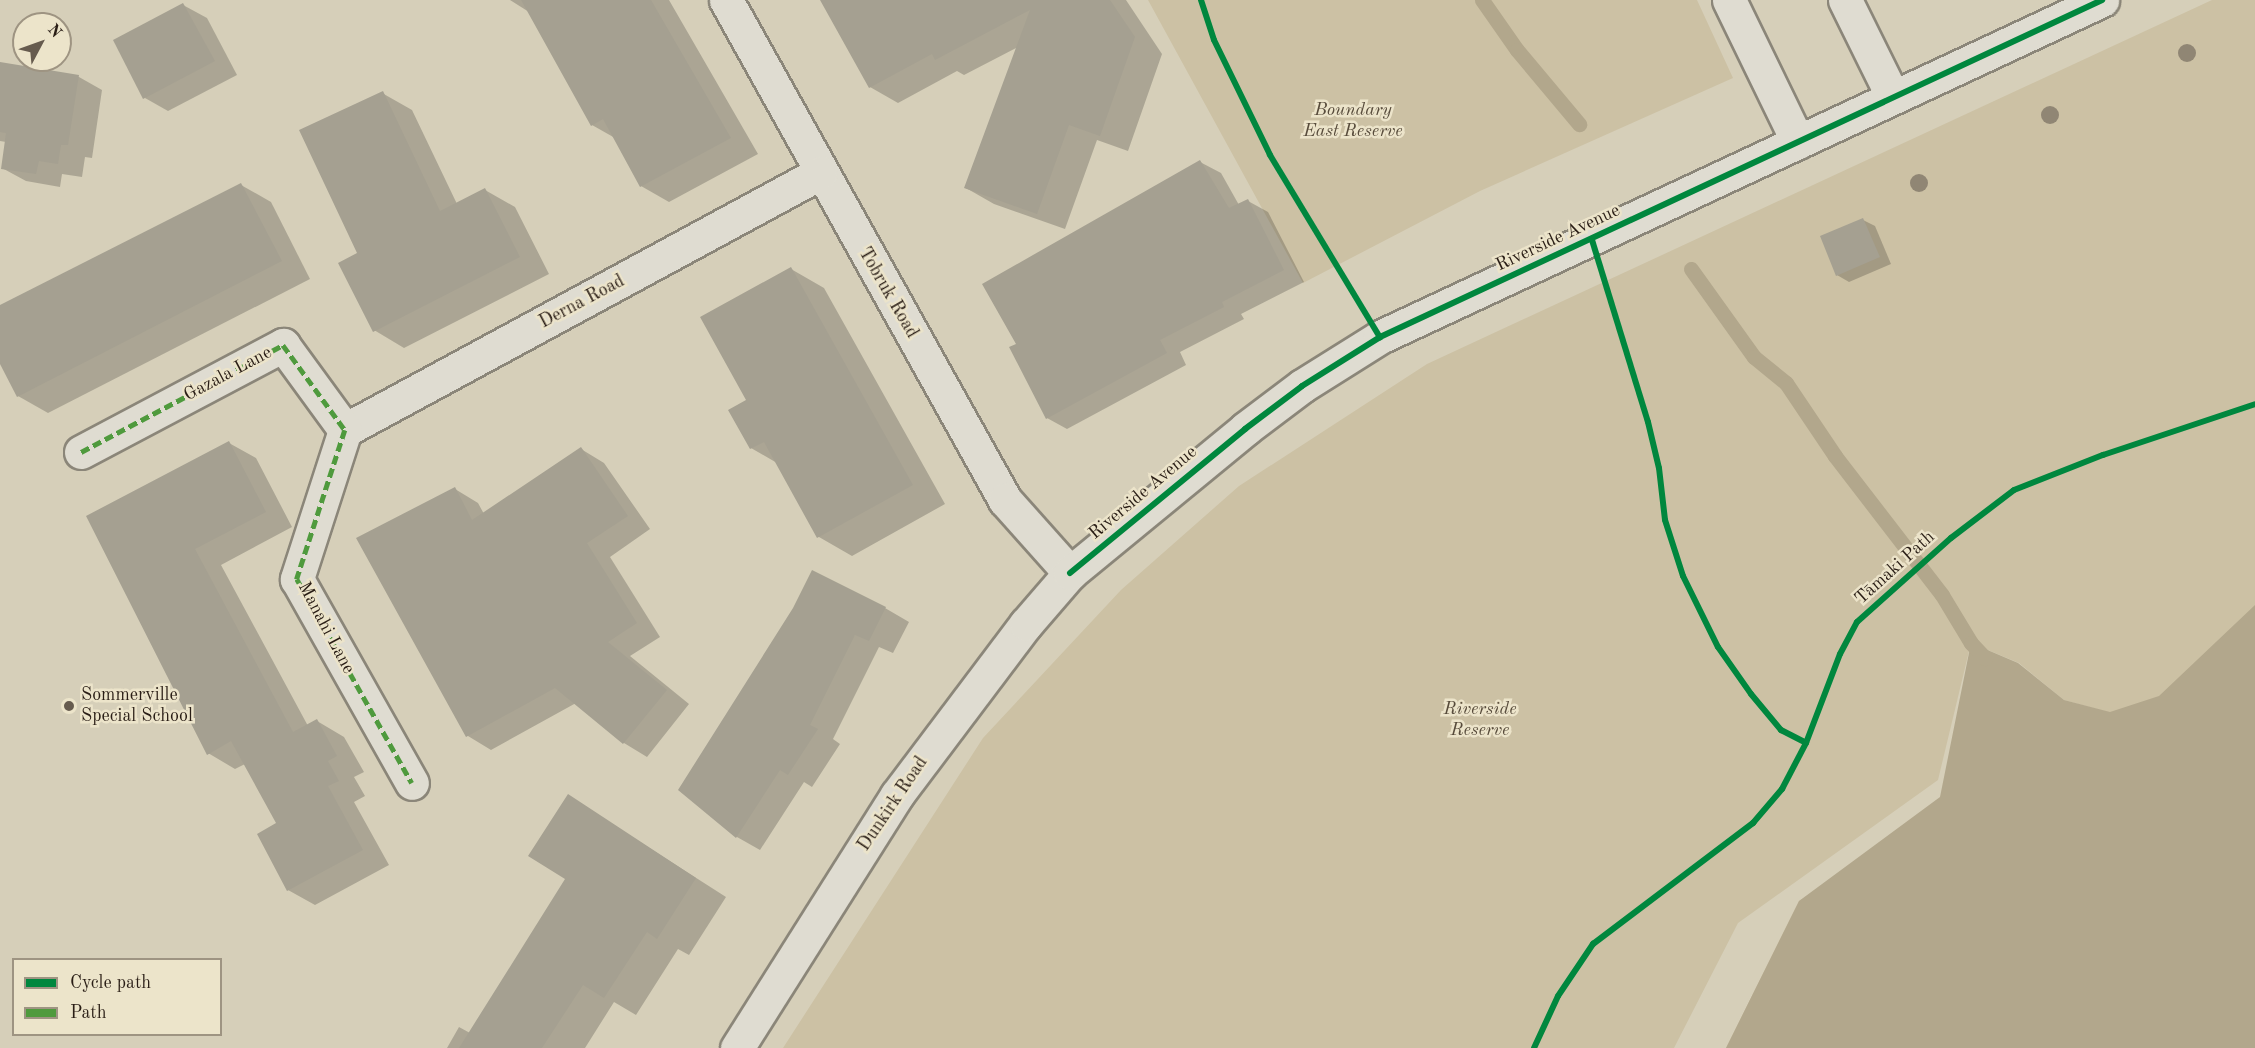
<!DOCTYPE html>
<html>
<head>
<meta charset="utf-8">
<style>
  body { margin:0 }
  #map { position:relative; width:2255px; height:1048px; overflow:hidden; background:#d6cfb9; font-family:"Old Standard TT",serif }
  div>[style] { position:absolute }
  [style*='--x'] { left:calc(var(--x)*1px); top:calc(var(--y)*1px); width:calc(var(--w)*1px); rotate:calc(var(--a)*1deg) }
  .green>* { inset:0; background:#ccc1a4 }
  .water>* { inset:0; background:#b2a78c }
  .shadow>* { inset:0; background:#0003 }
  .stream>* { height:15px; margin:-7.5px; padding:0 7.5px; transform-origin:7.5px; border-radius:7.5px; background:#b2a78c }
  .building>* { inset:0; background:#a5a091 }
  .roads { filter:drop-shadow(2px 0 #8b8679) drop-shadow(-2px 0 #8b8679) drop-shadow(0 2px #8b8679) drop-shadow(0 -2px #8b8679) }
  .minor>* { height:33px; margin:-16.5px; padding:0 16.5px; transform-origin:16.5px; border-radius:16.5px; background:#dfdcd1 }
  .quiet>* { height:4.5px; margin-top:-2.25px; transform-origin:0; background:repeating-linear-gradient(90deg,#4f9a3d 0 9px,transparent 0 13.5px) }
  .cycleway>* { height:6px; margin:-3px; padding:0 3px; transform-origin:3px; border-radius:3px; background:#00873e }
  .trees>* { width:18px; height:18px; margin:-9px; border-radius:50%; background:#908674 }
  .dots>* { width:16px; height:16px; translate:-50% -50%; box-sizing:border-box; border:3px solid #ece4ca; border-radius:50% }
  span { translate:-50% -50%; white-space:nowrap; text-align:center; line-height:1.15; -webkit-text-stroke:5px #ece4ca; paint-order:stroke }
  .park-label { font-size:18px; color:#574b3b; font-style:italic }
  .street-label { font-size:18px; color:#291d15 }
  .poi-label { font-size:18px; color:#291d15 }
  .left { translate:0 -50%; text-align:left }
  .legend { position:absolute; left:12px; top:958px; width:210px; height:78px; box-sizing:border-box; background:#ece4ca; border:2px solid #9e9482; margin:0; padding:8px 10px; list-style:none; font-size:18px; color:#291d15 }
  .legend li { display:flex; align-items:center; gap:12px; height:30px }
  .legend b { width:30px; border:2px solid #9e9482 }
  .north { position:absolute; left:12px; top:12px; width:60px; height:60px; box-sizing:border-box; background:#ece4ca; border:2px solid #9e9482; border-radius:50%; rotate:49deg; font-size:16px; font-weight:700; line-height:24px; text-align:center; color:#291d15 }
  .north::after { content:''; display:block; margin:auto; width:21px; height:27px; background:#665b4e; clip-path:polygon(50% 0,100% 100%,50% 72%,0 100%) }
</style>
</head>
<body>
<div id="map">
  <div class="green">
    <i style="clip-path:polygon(1148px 0,1697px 0,1733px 78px,1480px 191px,1303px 283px)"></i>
    <i style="clip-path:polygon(2212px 0,2255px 0,2255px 1048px,1726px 1048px,1799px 901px,2104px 711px,2064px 700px,2019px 663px,1971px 643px,1938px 780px,1738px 923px,1674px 1048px,783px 1048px,983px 738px,1121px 590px,1239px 486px,1427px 364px)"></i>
  </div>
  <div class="water">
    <i style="clip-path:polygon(2255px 605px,2255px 1048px,1726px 1048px,1799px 901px,1940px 797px,1971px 643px,2018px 663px,2064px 700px,2110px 712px,2159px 696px)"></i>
  </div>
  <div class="shadow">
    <i style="clip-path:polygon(510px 0,669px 0,758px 154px,669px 202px,641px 186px,615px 138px,592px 125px,529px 12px)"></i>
    <i style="clip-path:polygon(832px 0,1126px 0,1162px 54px,1128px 151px,1097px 140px,1065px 229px,994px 204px,966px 188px,1018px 47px,964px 75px,957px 71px,898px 103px,870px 87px)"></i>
    <i style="clip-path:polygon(183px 5px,207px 18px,237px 75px,168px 111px,145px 98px)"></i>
    <i style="clip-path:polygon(0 64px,79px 77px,102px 90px,92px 158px,85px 157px,82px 177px,62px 174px,60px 187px,26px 181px,2px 168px,6px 142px,0 141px)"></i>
    <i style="clip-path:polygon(382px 93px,412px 110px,457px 204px,485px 190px,515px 207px,549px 274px,404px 348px,374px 330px,359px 253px)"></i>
    <i style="clip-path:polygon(1200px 162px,1221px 173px,1239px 205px,1248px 201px,1268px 212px,1304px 282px,1241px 314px,1244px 319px,1180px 352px,1186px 365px,1067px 429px,1047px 418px,1018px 344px)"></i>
    <i style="clip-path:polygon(241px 185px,271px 202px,310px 279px,48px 413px,18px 396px,0 361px,0 307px)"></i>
    <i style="clip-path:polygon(1863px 220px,1875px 226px,1891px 264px,1849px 282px,1837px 275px)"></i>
    <i style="clip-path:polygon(791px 269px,824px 288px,945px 504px,852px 556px,819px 537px,777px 463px,751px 448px,748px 400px)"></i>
    <i style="clip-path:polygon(229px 443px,256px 458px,292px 527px,221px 565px,308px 726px,317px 721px,344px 737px,364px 772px,354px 777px,365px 796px,354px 802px,389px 865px,315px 905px,288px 890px,278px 824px,245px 764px,235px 769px,208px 753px,88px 516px)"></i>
    <i style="clip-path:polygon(581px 449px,604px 463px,650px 529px,610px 557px,660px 637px,630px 656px,689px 704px,647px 757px,624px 743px,576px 703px,491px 750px,468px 736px,358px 539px,455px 489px,478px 503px,484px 514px)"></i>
    <i style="clip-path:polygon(885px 608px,909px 622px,893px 653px,879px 647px,833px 739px,840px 744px,812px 787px,804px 782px,760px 850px,737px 837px,680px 790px)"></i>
    <i style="clip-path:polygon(568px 796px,726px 897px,689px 955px,678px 949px,636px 1015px,614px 1002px,585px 1048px,447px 1048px,459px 1027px,470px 1033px,567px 879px)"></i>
  </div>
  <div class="stream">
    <i style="--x:1482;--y:0;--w:61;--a:55"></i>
    <i style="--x:1517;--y:50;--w:97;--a:50"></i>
    <i style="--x:1691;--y:269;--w:108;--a:54.4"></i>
    <i style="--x:1754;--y:357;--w:41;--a:39.1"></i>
    <i style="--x:1786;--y:383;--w:88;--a:56.1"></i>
    <i style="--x:1835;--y:456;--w:175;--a:52.4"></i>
    <i style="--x:1942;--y:595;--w:56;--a:58.9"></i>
    <i style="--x:1971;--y:643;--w:21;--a:47"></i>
  </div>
  <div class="building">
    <i style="clip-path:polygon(521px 0,651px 0,731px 138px,640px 187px,603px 119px,591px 126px)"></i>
    <i style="clip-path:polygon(820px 0,1110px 0,1135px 37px,1100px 136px,1069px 125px,1037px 214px,964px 188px,1030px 10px,935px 60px,932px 54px,869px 88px)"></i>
    <i style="clip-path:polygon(183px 3px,215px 61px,143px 99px,113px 40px)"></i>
    <i style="clip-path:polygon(0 62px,79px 75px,68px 145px,61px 145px,58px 164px,39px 161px,36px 174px,1px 169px,6px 133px,0 132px)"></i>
    <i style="clip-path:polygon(383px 91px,440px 211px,485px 188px,520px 257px,373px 332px,338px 263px,357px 253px,299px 130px)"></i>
    <i style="clip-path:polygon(1200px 160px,1229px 208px,1248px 199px,1284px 270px,1222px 302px,1224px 307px,1160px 340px,1167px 353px,1046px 419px,1009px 347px,1016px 344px,982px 284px)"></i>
    <i style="clip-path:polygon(241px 183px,282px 261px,17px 397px,0 364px,0 305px)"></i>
    <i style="clip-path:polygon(1863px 218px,1880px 257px,1836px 276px,1820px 236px)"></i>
    <i style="clip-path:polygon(791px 267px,913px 485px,817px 538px,764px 442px,750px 449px,728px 410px,746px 400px,700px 317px)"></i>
    <i style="clip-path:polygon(229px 441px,266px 512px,195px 549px,293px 732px,317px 719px,337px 756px,328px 761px,339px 781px,328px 786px,363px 850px,287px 891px,257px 834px,276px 823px,231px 741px,207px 755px,86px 516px)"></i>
    <i style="clip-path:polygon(581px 447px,628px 516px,587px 543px,637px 623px,608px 642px,667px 690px,623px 744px,555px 688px,466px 737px,356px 538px,455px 487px,472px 520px)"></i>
    <i style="clip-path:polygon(812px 570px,886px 607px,869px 641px,855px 635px,810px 725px,818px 729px,788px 775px,780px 770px,736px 838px,678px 790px,793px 608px)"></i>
    <i style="clip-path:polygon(568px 794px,696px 878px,657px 939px,647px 932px,604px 998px,583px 985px,542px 1048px,459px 1048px,565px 879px,528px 856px)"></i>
  </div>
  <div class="roads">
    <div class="minor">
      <i style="--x:726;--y:0;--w:573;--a:60.84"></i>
      <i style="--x:1005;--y:500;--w:98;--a:48.3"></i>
      <i style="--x:1729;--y:0;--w:158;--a:64.1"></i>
      <i style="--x:1845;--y:0;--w:108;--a:63.7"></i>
      <i style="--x:345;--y:430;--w:540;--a:-28.42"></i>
      <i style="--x:345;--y:430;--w:157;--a:107.9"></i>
      <i style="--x:297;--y:579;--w:234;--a:60.6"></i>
      <i style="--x:81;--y:452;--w:229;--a:-27.9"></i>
      <i style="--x:283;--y:345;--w:105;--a:53.9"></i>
      <i style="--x:737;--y:1048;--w:299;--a:-57.7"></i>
      <i style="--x:897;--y:795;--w:214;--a:-53"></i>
      <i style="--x:1026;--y:624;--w:67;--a:-49.2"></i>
      <i style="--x:1070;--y:573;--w:227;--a:-39.4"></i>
      <i style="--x:1245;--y:429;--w:71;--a:-37"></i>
      <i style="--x:1302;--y:386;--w:92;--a:-32.1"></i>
      <i style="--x:1380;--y:337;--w:797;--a:-25.02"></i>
    </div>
  </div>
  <div class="quiet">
    <i style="--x:81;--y:452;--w:229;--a:-27.9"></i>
    <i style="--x:283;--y:345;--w:105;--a:53.9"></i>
    <i style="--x:345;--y:430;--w:157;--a:107.9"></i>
    <i style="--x:297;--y:579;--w:234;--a:60.6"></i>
  </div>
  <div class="cycleway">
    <i style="--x:1201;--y:0;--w:42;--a:72"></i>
    <i style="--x:1214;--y:40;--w:128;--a:64"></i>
    <i style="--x:1270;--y:155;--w:213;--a:58.9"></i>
    <i style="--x:1592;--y:240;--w:190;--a:72.9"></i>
    <i style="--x:1648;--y:422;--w:47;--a:76.6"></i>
    <i style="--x:1659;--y:468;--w:52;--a:83.4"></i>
    <i style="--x:1665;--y:520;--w:59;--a:72.2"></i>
    <i style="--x:1683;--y:576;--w:79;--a:63.8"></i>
    <i style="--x:1718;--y:647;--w:57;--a:54.9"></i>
    <i style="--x:1751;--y:694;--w:47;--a:50.2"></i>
    <i style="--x:1781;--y:730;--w:28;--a:27"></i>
    <i style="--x:1070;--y:573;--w:227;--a:-39.4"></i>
    <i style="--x:1245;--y:429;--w:71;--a:-37"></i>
    <i style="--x:1302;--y:386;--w:92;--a:-32.1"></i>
    <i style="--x:1380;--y:337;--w:797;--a:-25.02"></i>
    <i style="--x:1534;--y:1048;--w:57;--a:-65.2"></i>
    <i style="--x:1558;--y:996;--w:63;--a:-56.1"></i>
    <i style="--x:1593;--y:944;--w:201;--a:-37.1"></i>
    <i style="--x:1753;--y:823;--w:45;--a:-49.5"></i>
    <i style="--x:1782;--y:789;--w:52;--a:-62.4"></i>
    <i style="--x:1806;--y:743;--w:95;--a:-69.1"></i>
    <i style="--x:1840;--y:654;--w:36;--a:-62"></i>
    <i style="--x:1857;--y:622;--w:126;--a:-41.8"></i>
    <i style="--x:1951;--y:538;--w:79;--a:-37.3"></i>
    <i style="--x:2014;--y:490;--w:96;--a:-21.5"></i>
    <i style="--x:2103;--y:455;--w:160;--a:-18.5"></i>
  </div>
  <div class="trees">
    <i style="left:2187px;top:53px"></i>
    <i style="left:2050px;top:115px"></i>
    <i style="left:1919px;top:183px"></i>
  </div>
  <div class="dots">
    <i style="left:69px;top:706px;background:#665b4e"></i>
  </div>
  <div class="park-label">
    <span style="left:1353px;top:121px">Boundary<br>East Reserve</span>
    <span style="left:1480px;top:720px">Riverside<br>Reserve</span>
  </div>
  <div class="street-label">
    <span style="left:1558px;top:238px;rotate:-25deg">Riverside Avenue</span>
    <span style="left:888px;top:293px;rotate:60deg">Tobruk Road</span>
    <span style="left:582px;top:302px;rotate:-28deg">Derna Road</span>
    <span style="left:228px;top:374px;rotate:-28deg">Gazala Lane</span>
    <span style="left:1143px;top:493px;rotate:-40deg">Riverside Avenue</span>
    <span style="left:1895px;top:568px;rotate:-42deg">Tāmaki Path</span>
    <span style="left:326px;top:628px;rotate:62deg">Manahi Lane</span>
    <span style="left:893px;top:804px;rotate:-56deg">Dunkirk Road</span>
  </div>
  <div class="poi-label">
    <span class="left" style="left:81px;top:706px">Sommerville<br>Special School</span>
  </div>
  <ul class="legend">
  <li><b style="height:8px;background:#00873e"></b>Cycle path</li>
  <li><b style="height:8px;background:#4f9a3d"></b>Path</li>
  </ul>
  <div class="north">N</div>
</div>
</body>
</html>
